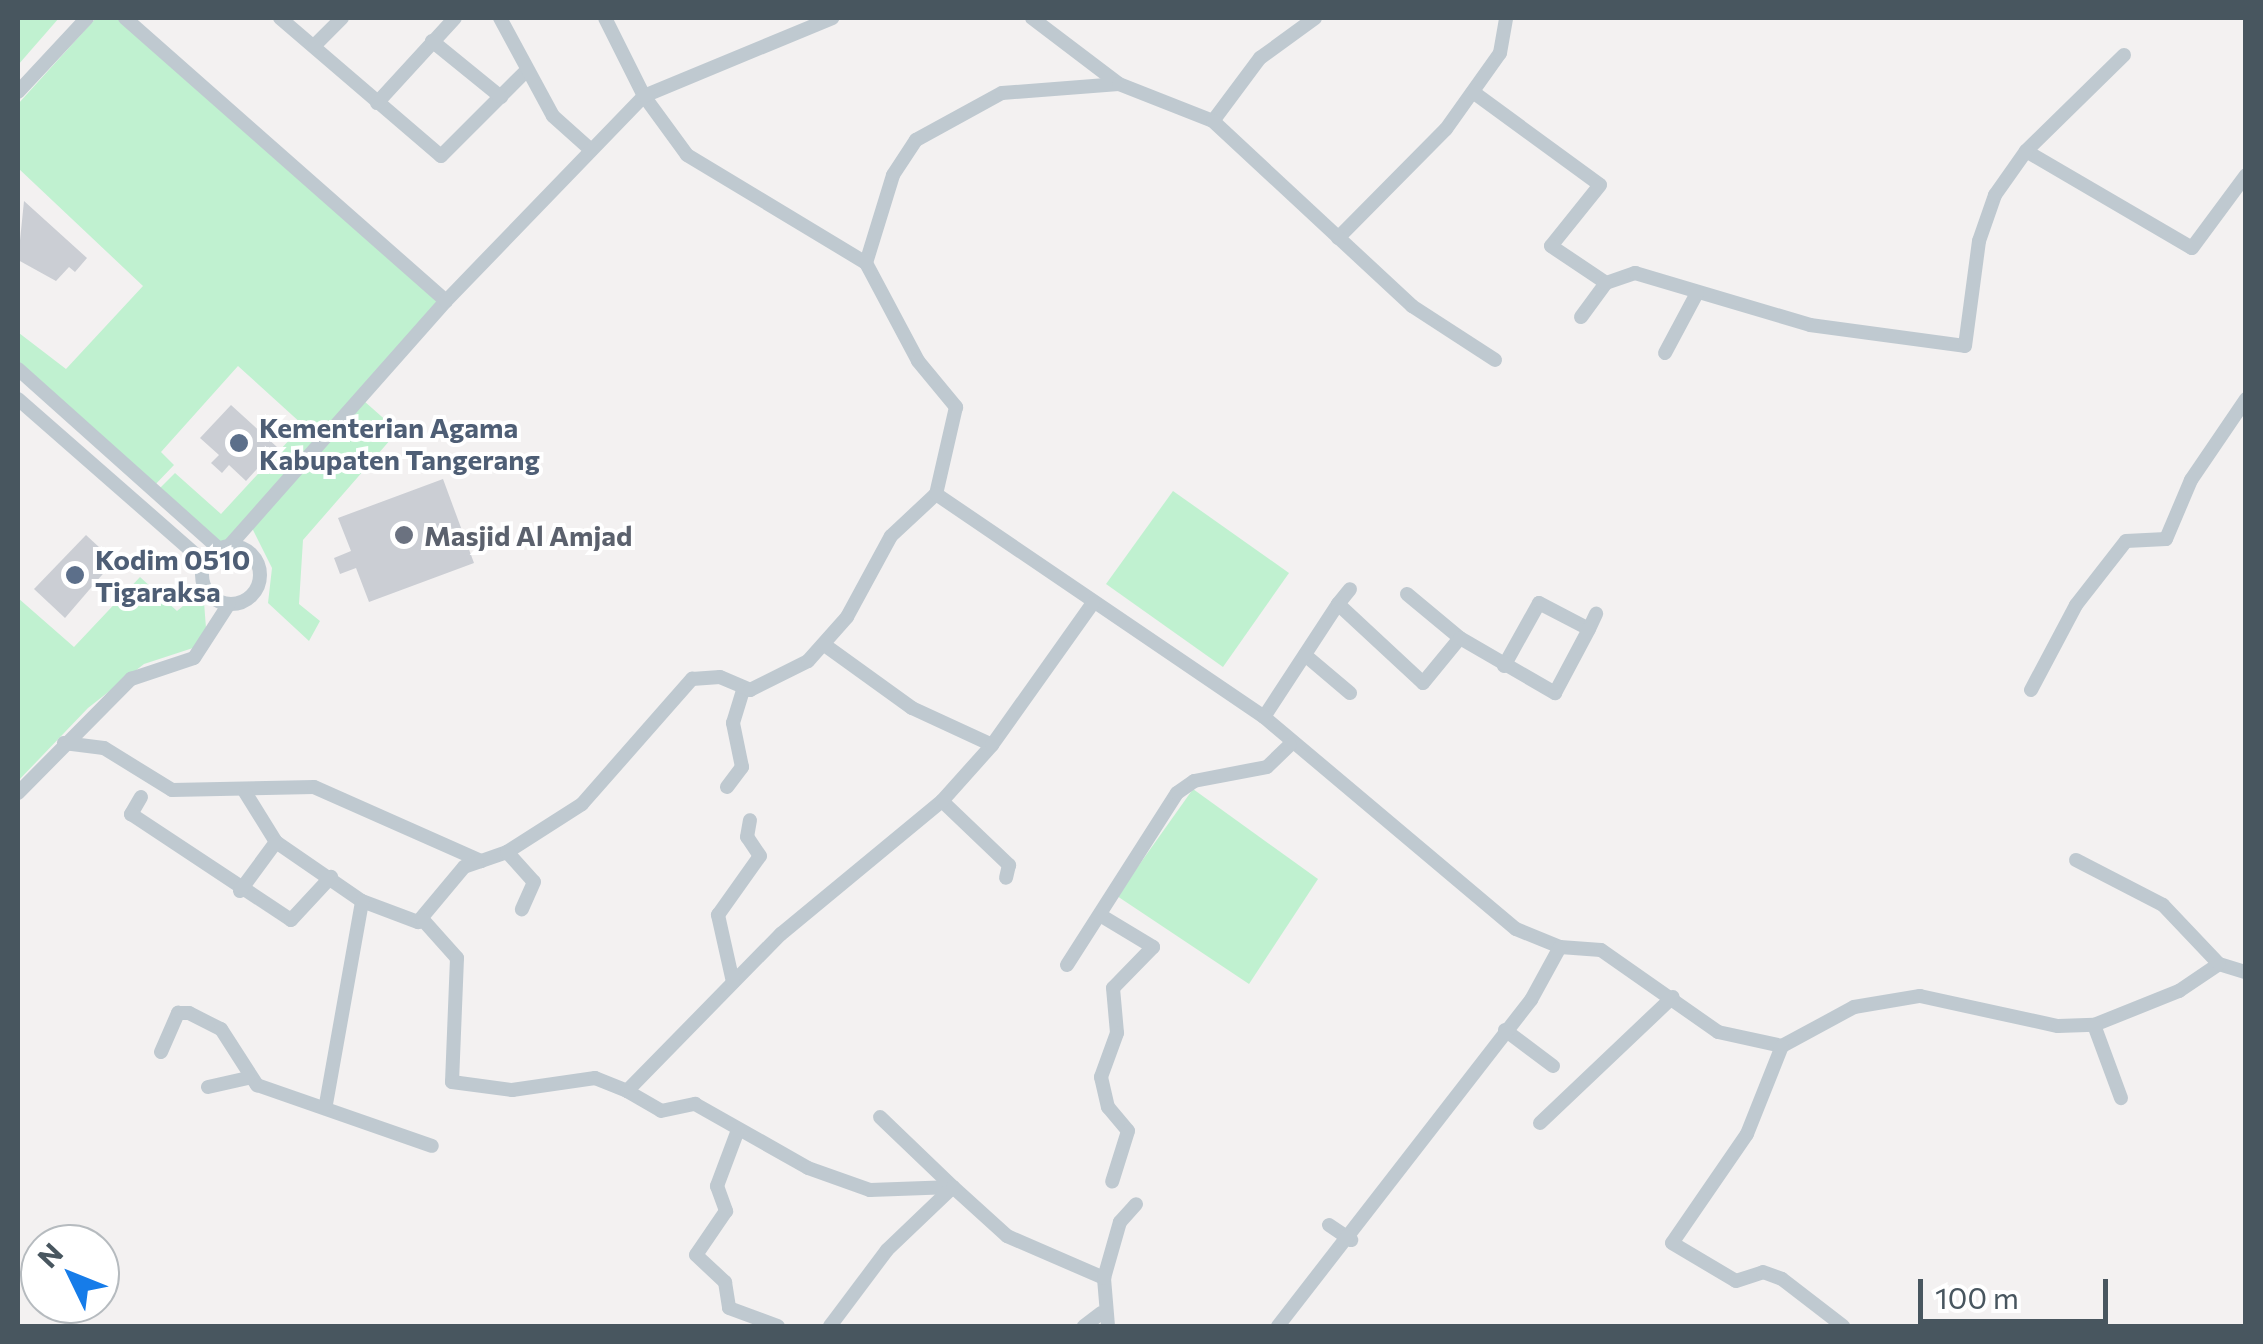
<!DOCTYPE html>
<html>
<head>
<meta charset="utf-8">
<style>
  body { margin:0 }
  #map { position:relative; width:2263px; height:1344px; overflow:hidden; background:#f3f1f1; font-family:Commissioner,sans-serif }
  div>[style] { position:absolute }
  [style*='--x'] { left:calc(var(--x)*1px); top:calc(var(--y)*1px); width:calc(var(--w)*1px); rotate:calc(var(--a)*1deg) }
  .green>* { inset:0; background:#c0f1d0 }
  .building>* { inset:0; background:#cbced4 }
  .minor>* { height:14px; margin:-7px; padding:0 7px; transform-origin:7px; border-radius:7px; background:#bfc9d0 }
  .minor>.ring { margin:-7px; padding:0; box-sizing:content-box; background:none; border:14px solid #bfc9d0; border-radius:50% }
  .dots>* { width:28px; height:28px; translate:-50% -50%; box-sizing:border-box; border:5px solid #fff; border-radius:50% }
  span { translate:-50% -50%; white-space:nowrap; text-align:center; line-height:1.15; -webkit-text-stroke:8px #fff; paint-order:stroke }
  .service-label { font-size:28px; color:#4e5e75; font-weight:700 }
  .left { translate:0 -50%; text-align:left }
  .worship-label { font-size:28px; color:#5b616d; font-weight:700 }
  .frame { position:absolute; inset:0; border:20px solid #48565f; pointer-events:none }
  .north { position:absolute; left:20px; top:1224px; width:100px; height:100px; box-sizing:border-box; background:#fff; border:2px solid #b6bbbf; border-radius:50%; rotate:313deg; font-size:28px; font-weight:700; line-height:40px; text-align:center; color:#48565f }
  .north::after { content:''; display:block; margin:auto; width:35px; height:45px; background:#167ce9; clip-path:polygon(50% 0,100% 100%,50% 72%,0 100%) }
  .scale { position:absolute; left:1918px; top:1279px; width:190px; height:45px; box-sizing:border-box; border:5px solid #48565f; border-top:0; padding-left:12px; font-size:30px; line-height:35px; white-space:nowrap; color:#48565f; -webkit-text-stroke:8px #fff; paint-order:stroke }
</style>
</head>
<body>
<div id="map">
  <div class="green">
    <i style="clip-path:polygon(18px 18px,59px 18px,18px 65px)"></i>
    <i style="clip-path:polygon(96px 18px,118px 18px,444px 301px,230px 543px,218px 545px,156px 492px,175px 473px,221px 514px,303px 425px,238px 366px,161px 452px,174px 465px,152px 488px,18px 367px,19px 333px,66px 369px,143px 286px,18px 168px,18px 104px)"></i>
    <i style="clip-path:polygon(364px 401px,398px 431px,303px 540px,299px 604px,320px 621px,309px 641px,268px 603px,272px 568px,252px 528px)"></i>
    <i style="clip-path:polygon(1173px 491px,1289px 573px,1223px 667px,1106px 584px)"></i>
    <i style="clip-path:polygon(140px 577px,177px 611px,196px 595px,204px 602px,206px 628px,196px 647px,144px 664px,88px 708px,18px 781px,18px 598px,74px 647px)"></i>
    <i style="clip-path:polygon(1193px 789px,1318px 879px,1249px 984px,1117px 896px)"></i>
  </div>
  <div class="building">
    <i style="clip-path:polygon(24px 201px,87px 258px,75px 272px,69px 267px,56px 281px,18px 260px)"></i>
    <i style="clip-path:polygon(231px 405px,277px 447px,246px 481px,229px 465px,222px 473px,211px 463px,219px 455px,200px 438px)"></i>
    <i style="clip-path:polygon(443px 479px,474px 563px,369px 602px,356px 568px,340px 574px,334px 558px,351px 551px,338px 518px)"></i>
    <i style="clip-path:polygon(86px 535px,114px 561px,65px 618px,34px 589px)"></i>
  </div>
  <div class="minor">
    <i style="--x:125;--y:18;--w:428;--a:41.4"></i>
    <i style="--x:280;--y:18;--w:212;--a:40.6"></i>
    <i style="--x:441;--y:156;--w:119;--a:-45"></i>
    <i style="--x:500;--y:18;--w:111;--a:61.6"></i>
    <i style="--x:553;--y:116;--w:51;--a:41.8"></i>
    <i style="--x:605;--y:18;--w:87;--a:63.4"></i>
    <i style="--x:644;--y:96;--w:73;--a:53.9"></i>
    <i style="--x:687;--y:155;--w:209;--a:31.1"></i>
    <i style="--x:866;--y:263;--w:111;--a:62"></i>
    <i style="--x:918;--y:361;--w:60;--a:50.4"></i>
    <i style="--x:956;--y:407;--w:89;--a:102.9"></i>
    <i style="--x:1032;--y:18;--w:109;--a:37.2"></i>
    <i style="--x:432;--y:41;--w:89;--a:39.1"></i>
    <i style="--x:315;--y:45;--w:38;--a:-45"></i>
    <i style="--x:2124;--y:55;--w:137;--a:135.6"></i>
    <i style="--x:2026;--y:151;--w:192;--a:30.3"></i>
    <i style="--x:2192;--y:248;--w:91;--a:-53.5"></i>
    <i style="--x:18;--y:92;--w:101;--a:-47"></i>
    <i style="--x:1473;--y:92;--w:157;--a:36.2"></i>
    <i style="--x:1600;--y:185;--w:78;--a:128.8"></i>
    <i style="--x:1551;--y:246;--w:66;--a:33.9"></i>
    <i style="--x:377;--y:103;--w:115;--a:-47.5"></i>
    <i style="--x:1213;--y:121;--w:79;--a:-53.3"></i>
    <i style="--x:1260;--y:58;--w:68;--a:-36"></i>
    <i style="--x:1338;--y:238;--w:153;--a:-45.3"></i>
    <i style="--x:1446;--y:129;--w:93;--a:-54.6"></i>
    <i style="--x:1500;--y:53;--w:36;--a:-80"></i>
    <i style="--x:866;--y:263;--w:92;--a:-72.9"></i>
    <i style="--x:893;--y:175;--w:42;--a:-56.7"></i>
    <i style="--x:916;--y:140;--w:98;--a:-28.7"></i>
    <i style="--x:1002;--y:93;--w:117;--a:-4.4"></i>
    <i style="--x:1119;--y:84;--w:101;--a:21.5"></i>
    <i style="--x:1213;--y:121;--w:272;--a:42.9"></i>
    <i style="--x:1412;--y:306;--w:99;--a:33"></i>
    <i style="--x:1581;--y:317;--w:42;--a:-53.7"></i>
    <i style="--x:1606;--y:283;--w:31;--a:-19"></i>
    <i style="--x:1635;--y:273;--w:183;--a:16.5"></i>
    <i style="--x:1810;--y:325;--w:156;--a:7.7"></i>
    <i style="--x:1965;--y:346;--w:106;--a:-82.4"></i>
    <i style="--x:1979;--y:241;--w:49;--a:-70.8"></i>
    <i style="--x:1995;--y:195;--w:54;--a:-54.8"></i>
    <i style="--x:1665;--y:353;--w:68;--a:-61.9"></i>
    <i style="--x:18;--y:369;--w:268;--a:41.8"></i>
    <i style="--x:18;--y:399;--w:247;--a:41.2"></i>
    <i style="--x:230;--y:545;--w:326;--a:-48.5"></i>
    <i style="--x:446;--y:301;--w:285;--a:-46"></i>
    <i style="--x:644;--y:96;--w:204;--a:-22.5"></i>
    <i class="ring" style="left:202px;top:546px;width:44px;height:44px"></i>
    <i style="--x:1407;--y:594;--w:69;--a:39.7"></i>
    <i style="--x:1338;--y:604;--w:19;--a:-51"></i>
    <i style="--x:826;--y:646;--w:106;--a:35.8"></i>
    <i style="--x:912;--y:708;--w:88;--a:24.8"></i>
    <i style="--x:1305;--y:655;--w:59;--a:40.2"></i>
    <i style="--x:1504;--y:666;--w:72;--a:-60.9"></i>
    <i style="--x:1539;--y:603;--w:56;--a:27.5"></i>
    <i style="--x:1589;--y:629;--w:17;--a:-65"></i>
    <i style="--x:2031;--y:690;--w:96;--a:-62.1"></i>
    <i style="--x:2076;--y:605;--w:81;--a:-52"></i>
    <i style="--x:2126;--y:541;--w:40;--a:-2.9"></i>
    <i style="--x:2166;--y:539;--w:64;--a:-67"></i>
    <i style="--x:2191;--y:480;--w:98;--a:-55.8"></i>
    <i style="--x:1264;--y:717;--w:135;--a:-56.8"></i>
    <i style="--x:1338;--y:604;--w:116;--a:42.9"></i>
    <i style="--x:1423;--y:683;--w:58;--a:-50.6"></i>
    <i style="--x:1460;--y:638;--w:110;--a:30.1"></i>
    <i style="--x:1555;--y:693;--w:72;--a:-62"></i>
    <i style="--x:64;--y:743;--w:40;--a:7.1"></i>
    <i style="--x:104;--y:748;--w:80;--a:31.7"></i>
    <i style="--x:172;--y:790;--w:142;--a:-1.2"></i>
    <i style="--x:314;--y:787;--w:183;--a:23.9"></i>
    <i style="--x:727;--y:787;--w:25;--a:-53"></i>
    <i style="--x:742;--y:767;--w:45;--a:-101.6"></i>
    <i style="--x:733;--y:723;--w:34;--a:-73"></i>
    <i style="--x:245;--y:792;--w:59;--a:58.2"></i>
    <i style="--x:276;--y:842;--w:104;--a:34.5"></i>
    <i style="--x:362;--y:901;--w:60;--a:20.6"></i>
    <i style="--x:418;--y:922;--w:72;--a:-50.1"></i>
    <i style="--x:464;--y:867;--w:46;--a:-19.2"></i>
    <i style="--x:507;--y:852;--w:89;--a:-32.6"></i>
    <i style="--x:582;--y:804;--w:167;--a:-48.7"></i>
    <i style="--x:692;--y:679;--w:28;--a:-4"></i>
    <i style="--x:720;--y:677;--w:33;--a:23"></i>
    <i style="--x:750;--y:690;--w:65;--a:-26.6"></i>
    <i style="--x:808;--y:661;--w:59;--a:-48.4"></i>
    <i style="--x:847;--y:617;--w:92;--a:-61.5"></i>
    <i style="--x:891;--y:536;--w:62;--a:-43"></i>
    <i style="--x:936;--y:494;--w:397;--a:34.2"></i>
    <i style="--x:1264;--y:717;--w:329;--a:40.1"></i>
    <i style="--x:1516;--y:929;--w:48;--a:22.2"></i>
    <i style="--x:1560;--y:947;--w:41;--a:4.2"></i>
    <i style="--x:1601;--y:950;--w:143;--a:35"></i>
    <i style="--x:1718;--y:1032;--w:66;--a:12.3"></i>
    <i style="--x:1782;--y:1046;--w:82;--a:-28.4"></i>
    <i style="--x:1854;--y:1007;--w:67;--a:-9.5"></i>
    <i style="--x:1920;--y:996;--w:141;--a:12.3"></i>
    <i style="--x:2058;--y:1026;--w:36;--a:-2"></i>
    <i style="--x:2094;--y:1025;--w:92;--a:-21.8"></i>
    <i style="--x:2179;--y:991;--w:48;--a:-34"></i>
    <i style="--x:2219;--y:964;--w:28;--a:17"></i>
    <i style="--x:18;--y:793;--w:161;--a:-45.3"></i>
    <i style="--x:131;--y:679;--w:66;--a:-18.4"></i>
    <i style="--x:194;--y:658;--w:64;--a:-57.1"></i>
    <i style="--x:141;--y:797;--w:20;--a:120"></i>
    <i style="--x:131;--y:814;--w:192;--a:33.5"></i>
    <i style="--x:291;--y:920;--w:59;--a:-47.1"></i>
    <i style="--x:942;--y:801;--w:93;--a:43.7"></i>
    <i style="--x:1009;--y:865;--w:13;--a:103"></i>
    <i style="--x:507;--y:852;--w:40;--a:48"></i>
    <i style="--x:534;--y:882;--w:30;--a:114"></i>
    <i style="--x:2076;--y:860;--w:98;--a:27.3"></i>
    <i style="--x:2163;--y:905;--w:81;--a:46.5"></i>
    <i style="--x:240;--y:891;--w:61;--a:-53.7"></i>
    <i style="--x:1100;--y:915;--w:62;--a:31.1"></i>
    <i style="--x:1153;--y:947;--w:57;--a:134.3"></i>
    <i style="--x:1113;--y:988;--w:45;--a:84.9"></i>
    <i style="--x:1117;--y:1033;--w:47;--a:110"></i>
    <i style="--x:1101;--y:1077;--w:31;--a:77"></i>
    <i style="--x:1108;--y:1107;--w:31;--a:50"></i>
    <i style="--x:1128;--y:1131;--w:53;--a:107.4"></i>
    <i style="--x:423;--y:920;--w:51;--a:48.2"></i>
    <i style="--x:457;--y:958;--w:124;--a:92.3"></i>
    <i style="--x:452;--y:1082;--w:61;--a:7.6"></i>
    <i style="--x:512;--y:1090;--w:84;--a:-8.2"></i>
    <i style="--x:595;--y:1078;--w:35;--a:22"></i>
    <i style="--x:627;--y:1091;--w:220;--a:-45.6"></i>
    <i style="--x:781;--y:934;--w:209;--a:-39.6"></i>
    <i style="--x:942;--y:801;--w:75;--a:-48.2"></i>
    <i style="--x:992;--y:745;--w:174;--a:-54.6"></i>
    <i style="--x:1067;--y:965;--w:204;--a:-57.4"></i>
    <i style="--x:1177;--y:793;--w:21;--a:-35"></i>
    <i style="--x:1194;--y:781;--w:74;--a:-10.9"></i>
    <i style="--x:1267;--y:767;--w:32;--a:-44"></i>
    <i style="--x:733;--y:982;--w:69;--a:-102.6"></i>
    <i style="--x:718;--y:915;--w:72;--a:-54.6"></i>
    <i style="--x:760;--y:856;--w:23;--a:-124"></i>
    <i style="--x:747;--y:837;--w:17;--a:-80"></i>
    <i style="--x:2094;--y:1025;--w:78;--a:69.7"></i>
    <i style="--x:1505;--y:1030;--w:60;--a:36.9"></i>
    <i style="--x:1782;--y:1046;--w:95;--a:111.7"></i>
    <i style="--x:1747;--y:1134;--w:132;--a:124.5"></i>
    <i style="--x:1672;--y:1243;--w:74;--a:30.7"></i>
    <i style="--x:1736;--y:1281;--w:28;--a:-18"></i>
    <i style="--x:1763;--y:1272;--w:20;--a:20"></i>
    <i style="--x:1782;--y:1279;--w:77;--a:37.6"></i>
    <i style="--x:161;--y:1052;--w:43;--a:-66.4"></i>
    <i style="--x:178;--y:1013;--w:11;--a:0"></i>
    <i style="--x:189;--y:1013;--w:36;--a:27"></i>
    <i style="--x:221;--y:1029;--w:67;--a:57.3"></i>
    <i style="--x:257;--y:1085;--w:185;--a:19.2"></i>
    <i style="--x:208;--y:1087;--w:41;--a:-12.7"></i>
    <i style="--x:627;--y:1091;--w:39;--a:30"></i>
    <i style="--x:661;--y:1111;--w:35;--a:-12"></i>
    <i style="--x:695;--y:1104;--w:130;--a:29.5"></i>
    <i style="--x:808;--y:1168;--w:66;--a:19.5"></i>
    <i style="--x:870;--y:1190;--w:83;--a:-2.1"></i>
    <i style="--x:953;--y:1187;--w:101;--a:-136.2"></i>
    <i style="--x:326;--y:1104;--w:206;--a:-79.9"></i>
    <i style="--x:1540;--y:1123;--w:183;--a:-43.5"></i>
    <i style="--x:738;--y:1130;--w:60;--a:110.6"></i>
    <i style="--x:717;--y:1186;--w:27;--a:70"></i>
    <i style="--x:726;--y:1211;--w:53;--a:124.3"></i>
    <i style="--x:696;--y:1255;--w:40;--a:43"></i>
    <i style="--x:725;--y:1282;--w:26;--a:81"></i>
    <i style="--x:729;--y:1308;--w:52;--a:20.2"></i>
    <i style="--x:1329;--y:1225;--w:27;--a:34"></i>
    <i style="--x:830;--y:1326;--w:95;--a:-53.1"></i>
    <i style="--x:887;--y:1250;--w:91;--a:-43.7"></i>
    <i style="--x:953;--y:1187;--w:73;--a:42.2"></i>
    <i style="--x:1007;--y:1236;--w:106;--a:23.4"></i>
    <i style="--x:1084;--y:1326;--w:21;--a:-37"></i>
    <i style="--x:1108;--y:1326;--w:48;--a:-94.8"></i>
    <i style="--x:1104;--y:1278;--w:58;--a:-74.1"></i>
    <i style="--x:1120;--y:1222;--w:24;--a:-48"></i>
    <i style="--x:1278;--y:1326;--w:413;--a:-52.2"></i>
    <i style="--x:1531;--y:1000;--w:60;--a:-61.3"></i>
  </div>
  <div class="dots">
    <i style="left:239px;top:443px;background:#5c6f8a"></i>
    <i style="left:404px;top:535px;background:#6b7280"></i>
    <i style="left:75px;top:575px;background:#5c6f8a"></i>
  </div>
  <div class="service-label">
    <span class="left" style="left:259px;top:443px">Kementerian Agama<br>Kabupaten Tangerang</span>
    <span class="left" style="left:95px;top:575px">Kodim 0510<br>Tigaraksa</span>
  </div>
  <div class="worship-label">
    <span class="left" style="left:424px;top:535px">Masjid Al Amjad</span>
  </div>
  <div class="frame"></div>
  <div class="north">N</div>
  <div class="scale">100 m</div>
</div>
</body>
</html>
